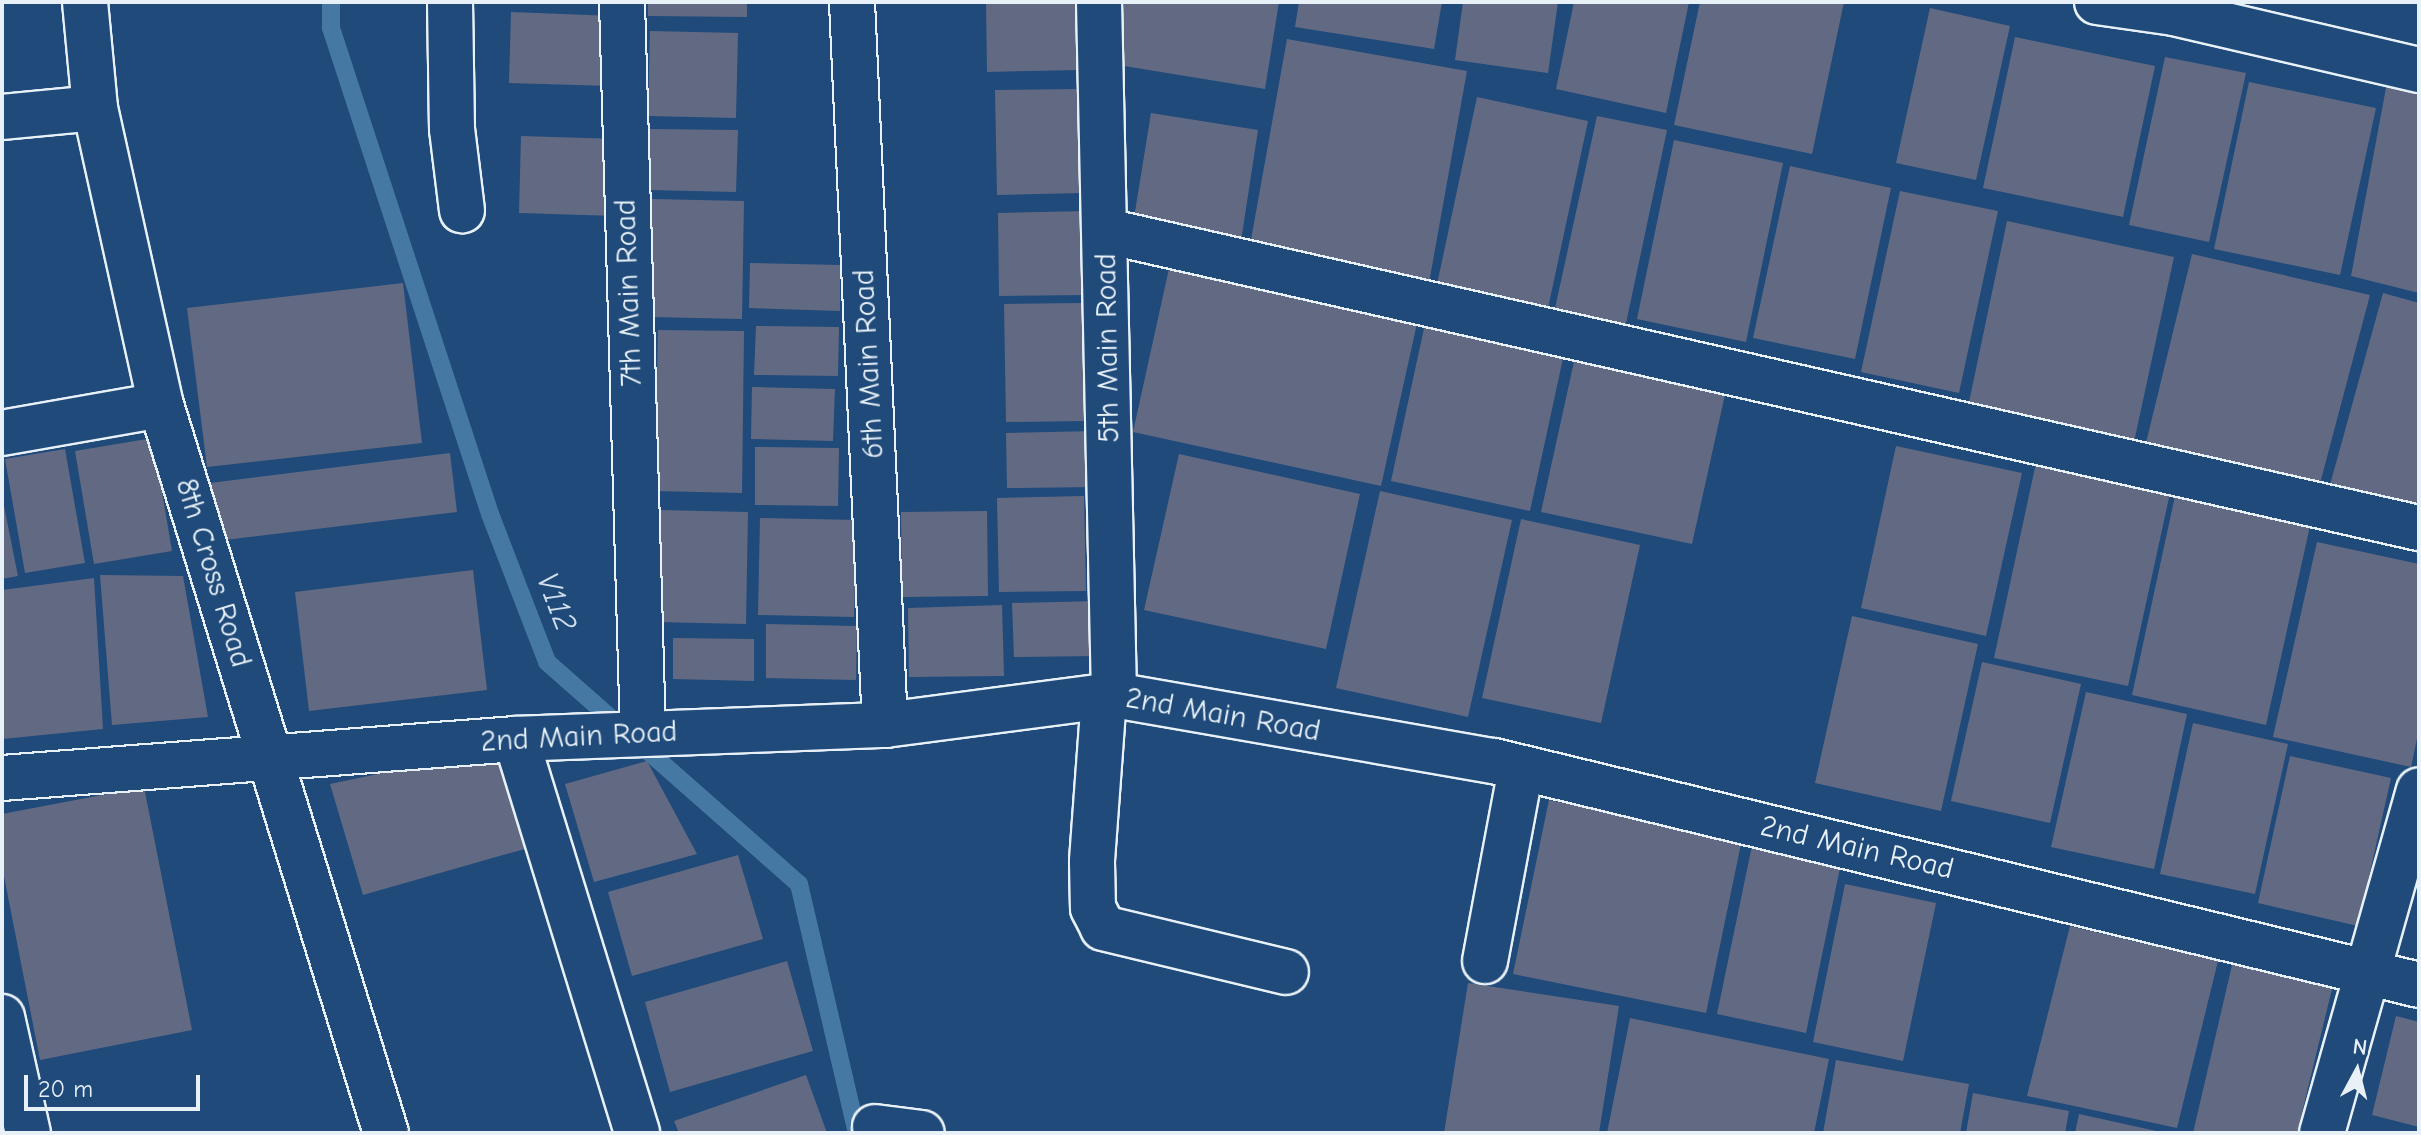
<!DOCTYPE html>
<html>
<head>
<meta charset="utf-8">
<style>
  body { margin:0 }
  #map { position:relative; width:2421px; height:1135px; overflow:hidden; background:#1f4a7a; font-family:"Comic Neue",sans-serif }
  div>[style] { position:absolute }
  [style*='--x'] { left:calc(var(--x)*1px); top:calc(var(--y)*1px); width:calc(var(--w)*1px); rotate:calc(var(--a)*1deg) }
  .stream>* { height:18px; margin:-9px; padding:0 9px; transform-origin:9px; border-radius:9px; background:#4579a3 }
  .building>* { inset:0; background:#626a83 }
  .roads { filter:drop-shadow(2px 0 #e8f1f8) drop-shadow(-2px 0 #e8f1f8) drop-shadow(0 2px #e8f1f8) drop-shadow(0 -2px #e8f1f8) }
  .street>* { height:44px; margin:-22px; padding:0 22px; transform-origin:22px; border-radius:22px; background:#1f4a7a }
  .secondary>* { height:44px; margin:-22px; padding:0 22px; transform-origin:22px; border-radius:22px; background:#1f4a7a }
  span { translate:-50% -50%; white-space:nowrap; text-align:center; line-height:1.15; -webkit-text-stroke:6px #1f4a7a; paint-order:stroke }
  .street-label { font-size:30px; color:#e8f1f8 }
  .water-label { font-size:32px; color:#d0dfeb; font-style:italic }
  .frame { position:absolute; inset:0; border:4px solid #e8f1f8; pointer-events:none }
  .north { position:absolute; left:2317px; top:1031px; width:80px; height:80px; -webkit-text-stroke:6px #1f4a7a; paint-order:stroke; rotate:7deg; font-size:22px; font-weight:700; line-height:32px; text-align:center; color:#e8f1f8 }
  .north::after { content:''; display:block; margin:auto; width:28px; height:36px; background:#e8f1f8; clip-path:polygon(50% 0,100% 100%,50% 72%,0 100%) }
  .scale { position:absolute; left:24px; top:1075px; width:176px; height:36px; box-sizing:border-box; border:4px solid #e8f1f8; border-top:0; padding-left:10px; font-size:24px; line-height:28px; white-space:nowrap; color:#e8f1f8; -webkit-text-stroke:6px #1f4a7a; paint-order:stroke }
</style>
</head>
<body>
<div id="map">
  <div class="stream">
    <i style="--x:331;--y:2;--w:26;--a:90"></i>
    <i style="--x:331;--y:28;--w:511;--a:71.88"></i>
    <i style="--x:490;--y:514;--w:159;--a:68.9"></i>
    <i style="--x:547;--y:662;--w:336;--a:41.4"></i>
    <i style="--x:799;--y:884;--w:256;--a:76.9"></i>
  </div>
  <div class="building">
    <i style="clip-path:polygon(648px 2px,747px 2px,747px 17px,648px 16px)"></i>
    <i style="clip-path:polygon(986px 2px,1078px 2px,1079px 70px,987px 72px)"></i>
    <i style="clip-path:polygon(1122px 2px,1279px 2px,1265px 89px,1112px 64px)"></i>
    <i style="clip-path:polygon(1299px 2px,1442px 2px,1434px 49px,1295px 27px)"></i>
    <i style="clip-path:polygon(1463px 2px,1558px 2px,1548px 73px,1455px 60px)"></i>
    <i style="clip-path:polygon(1574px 2px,1689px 2px,1666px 113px,1556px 89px)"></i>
    <i style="clip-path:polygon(1700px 2px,1844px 2px,1812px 154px,1674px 125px)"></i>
    <i style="clip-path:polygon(1930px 8px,2010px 26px,1976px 180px,1896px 163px)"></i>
    <i style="clip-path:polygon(511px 12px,613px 16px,611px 86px,509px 83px)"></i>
    <i style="clip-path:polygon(650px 31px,738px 33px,736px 118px,648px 116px)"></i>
    <i style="clip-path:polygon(2015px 37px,2155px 66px,2123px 217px,1983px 188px)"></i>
    <i style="clip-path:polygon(1287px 39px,1467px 71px,1429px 283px,1249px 251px)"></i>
    <i style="clip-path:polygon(2165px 57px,2246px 73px,2209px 242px,2129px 225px)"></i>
    <i style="clip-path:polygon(2388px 77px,2419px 84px,2419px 293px,2351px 276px)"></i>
    <i style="clip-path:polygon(2249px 82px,2376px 108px,2340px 275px,2214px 249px)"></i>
    <i style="clip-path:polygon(1082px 89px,1084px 193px,997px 195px,995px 90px)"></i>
    <i style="clip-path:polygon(1477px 97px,1588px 121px,1547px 313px,1436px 289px)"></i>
    <i style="clip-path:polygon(1151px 113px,1258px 130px,1241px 241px,1133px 224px)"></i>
    <i style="clip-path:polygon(1597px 116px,1667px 130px,1625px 328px,1554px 313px)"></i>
    <i style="clip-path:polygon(649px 129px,738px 130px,736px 192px,649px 190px)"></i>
    <i style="clip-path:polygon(521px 136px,619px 139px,616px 216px,519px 213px)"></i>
    <i style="clip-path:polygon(1674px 140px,1783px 163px,1746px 342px,1637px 319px)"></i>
    <i style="clip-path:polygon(1790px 166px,1891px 188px,1855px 359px,1753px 338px)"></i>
    <i style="clip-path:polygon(1900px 191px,1998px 211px,1959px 393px,1861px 372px)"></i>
    <i style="clip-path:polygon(652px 199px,744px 201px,742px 319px,650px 317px)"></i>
    <i style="clip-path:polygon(1088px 211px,1088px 295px,999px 296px,998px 213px)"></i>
    <i style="clip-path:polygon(2007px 221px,2174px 257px,2134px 442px,1968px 407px)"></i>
    <i style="clip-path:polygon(2192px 254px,2370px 295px,2318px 491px,2144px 451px)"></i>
    <i style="clip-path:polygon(750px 263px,840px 265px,840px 311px,749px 308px)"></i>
    <i style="clip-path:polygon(1170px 264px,1418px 319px,1381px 486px,1133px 432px)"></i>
    <i style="clip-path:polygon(403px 283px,422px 443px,207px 467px,187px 308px)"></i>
    <i style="clip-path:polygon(2383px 293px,2419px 303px,2419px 516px,2328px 492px)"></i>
    <i style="clip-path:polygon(1084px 303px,1086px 421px,1006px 422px,1004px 304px)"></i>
    <i style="clip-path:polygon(1426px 319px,1565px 349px,1530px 511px,1391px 481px)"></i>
    <i style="clip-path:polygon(756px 326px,839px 327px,838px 376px,754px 375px)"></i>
    <i style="clip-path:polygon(658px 330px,744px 331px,742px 493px,655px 491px)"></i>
    <i style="clip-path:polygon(1575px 357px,1726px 390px,1692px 544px,1541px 512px)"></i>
    <i style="clip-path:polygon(752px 387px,835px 389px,833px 441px,751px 439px)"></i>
    <i style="clip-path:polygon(1095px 431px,1096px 487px,1007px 488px,1006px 433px)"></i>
    <i style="clip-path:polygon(153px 438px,172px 551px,94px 564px,75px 451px)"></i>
    <i style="clip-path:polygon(1896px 446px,2022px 473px,1986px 636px,1861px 608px)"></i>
    <i style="clip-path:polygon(755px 447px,839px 448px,838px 506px,755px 505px)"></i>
    <i style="clip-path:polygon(65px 449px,85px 563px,25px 573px,5px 459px)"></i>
    <i style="clip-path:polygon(450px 453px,457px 512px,216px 541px,210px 483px)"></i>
    <i style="clip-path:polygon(1179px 454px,1360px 494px,1326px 649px,1144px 610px)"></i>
    <i style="clip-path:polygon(2036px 463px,2170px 493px,2128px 686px,1994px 658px)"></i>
    <i style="clip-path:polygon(1380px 491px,1512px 520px,1468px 717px,1336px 688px)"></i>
    <i style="clip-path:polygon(2px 496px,18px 576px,2px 579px)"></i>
    <i style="clip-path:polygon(1084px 496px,1086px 591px,999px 592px,997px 498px)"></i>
    <i style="clip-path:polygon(2175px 496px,2310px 526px,2266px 725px,2132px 695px)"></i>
    <i style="clip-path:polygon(658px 510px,748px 512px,746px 624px,656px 622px)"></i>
    <i style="clip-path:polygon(987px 511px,988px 596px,902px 597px,901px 512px)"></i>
    <i style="clip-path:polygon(760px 518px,857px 520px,854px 617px,758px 615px)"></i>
    <i style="clip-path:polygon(1521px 519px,1640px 545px,1601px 723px,1482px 698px)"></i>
    <i style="clip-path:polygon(2317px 542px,2419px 564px,2419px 729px,2411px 767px,2273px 737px)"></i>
    <i style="clip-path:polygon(473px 570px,487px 690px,309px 711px,295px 592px)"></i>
    <i style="clip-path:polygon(100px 575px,183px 576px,208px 717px,112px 725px)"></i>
    <i style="clip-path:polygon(94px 578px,103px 729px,2px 739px,2px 590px)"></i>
    <i style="clip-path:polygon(1098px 601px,1099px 656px,1014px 657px,1012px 603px)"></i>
    <i style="clip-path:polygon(1002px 605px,1004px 676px,909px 677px,908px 608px)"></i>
    <i style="clip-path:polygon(1852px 616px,1978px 644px,1941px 811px,1815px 783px)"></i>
    <i style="clip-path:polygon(766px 624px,857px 626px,856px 680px,766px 678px)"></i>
    <i style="clip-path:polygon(673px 638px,754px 639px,754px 681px,673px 679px)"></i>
    <i style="clip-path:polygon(1982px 662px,2081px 684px,2050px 823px,1951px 801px)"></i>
    <i style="clip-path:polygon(2086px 692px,2187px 714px,2154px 869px,2051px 847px)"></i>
    <i style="clip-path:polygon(2193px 723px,2288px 744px,2255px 894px,2160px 874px)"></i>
    <i style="clip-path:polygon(502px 748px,535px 846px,363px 895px,330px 784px)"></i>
    <i style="clip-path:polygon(2290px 756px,2391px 778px,2358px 926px,2258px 903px)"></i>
    <i style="clip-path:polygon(647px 761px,697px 854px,594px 882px,565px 784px)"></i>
    <i style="clip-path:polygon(144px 787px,192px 1030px,40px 1060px,2px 866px,2px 814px)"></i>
    <i style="clip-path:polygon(1549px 800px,1742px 839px,1706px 1013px,1513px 974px)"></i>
    <i style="clip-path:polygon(1753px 841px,1842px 858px,1806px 1033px,1717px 1014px)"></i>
    <i style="clip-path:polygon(738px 855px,763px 939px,632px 976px,608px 892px)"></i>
    <i style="clip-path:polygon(1845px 884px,1936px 903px,1903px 1061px,1813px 1042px)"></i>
    <i style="clip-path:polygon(2070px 926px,2218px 961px,2177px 1128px,2027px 1096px)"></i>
    <i style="clip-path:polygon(787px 961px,813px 1051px,670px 1092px,645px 1002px)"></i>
    <i style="clip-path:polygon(2233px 961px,2333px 985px,2297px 1133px,2193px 1133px)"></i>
    <i style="clip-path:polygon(1468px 983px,1619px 1006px,1599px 1133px,1444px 1133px)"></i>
    <i style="clip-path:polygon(2396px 1016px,2419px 1022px,2419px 1127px,2372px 1115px)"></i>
    <i style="clip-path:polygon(1630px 1018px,1829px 1059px,1814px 1133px,1607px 1133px)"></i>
    <i style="clip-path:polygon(1836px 1060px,1969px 1084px,1960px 1133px,1823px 1133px)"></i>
    <i style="clip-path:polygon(806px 1075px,827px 1133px,679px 1133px,674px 1121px)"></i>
    <i style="clip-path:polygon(1973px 1093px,2069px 1111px,2065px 1133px,1966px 1133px)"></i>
    <i style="clip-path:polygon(2079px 1114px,2161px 1132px,2161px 1133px,2075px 1133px)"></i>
  </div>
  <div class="roads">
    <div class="street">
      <i style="--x:85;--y:2;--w:106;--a:84.6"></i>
      <i style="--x:95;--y:108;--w:304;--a:77.5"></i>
      <i style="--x:161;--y:405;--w:762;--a:72.83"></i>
      <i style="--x:450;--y:2;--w:127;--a:89.1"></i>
      <i style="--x:452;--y:129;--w:82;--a:83"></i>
      <i style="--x:622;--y:2;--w:732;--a:88.36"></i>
      <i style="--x:852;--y:2;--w:724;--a:87.39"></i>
      <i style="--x:1099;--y:2;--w:693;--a:88.76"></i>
      <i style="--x:2;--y:117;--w:93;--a:-5.5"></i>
      <i style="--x:1106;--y:231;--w:1346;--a:12.75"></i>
      <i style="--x:2;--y:433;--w:161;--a:-10"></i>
      <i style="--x:1104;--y:697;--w:165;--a:94.2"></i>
      <i style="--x:1092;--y:862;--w:46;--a:88.8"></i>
      <i style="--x:1093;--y:908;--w:22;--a:63"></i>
      <i style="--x:1103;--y:928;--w:188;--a:13.5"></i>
      <i style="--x:516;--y:739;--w:412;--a:72.9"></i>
      <i style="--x:1485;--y:961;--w:196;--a:-79.4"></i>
      <i style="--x:2;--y:1017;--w:119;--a:77.4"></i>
      <i style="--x:875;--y:1127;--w:47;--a:7.3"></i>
      <i style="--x:2322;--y:1133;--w:356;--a:-74.2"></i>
    </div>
    <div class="secondary">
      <i style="--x:2097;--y:2;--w:78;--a:8.1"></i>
      <i style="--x:2174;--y:13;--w:252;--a:13.1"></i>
      <i style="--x:2;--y:778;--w:515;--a:-4.34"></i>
      <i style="--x:516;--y:739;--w:369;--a:-2.2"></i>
      <i style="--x:885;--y:725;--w:231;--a:-7.5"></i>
      <i style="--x:1114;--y:695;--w:386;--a:9.9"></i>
      <i style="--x:1494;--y:761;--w:952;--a:13.61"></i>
    </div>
  </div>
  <div class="street-label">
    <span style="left:629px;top:293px;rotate:-92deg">7th Main Road</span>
    <span style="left:1108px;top:348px;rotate:-91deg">5th Main Road</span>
    <span style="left:869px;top:364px;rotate:-93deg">6th Main Road</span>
    <span style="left:213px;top:573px;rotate:73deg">8th Cross Road</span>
    <span style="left:1223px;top:715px;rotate:10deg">2nd Main Road</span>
    <span style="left:579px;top:737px;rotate:-3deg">2nd Main Road</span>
    <span style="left:1857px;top:848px;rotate:13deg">2nd Main Road</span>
  </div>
  <div class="water-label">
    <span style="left:556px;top:602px;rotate:69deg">V112</span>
  </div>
  <div class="frame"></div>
  <div class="north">N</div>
  <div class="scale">20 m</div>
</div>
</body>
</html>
